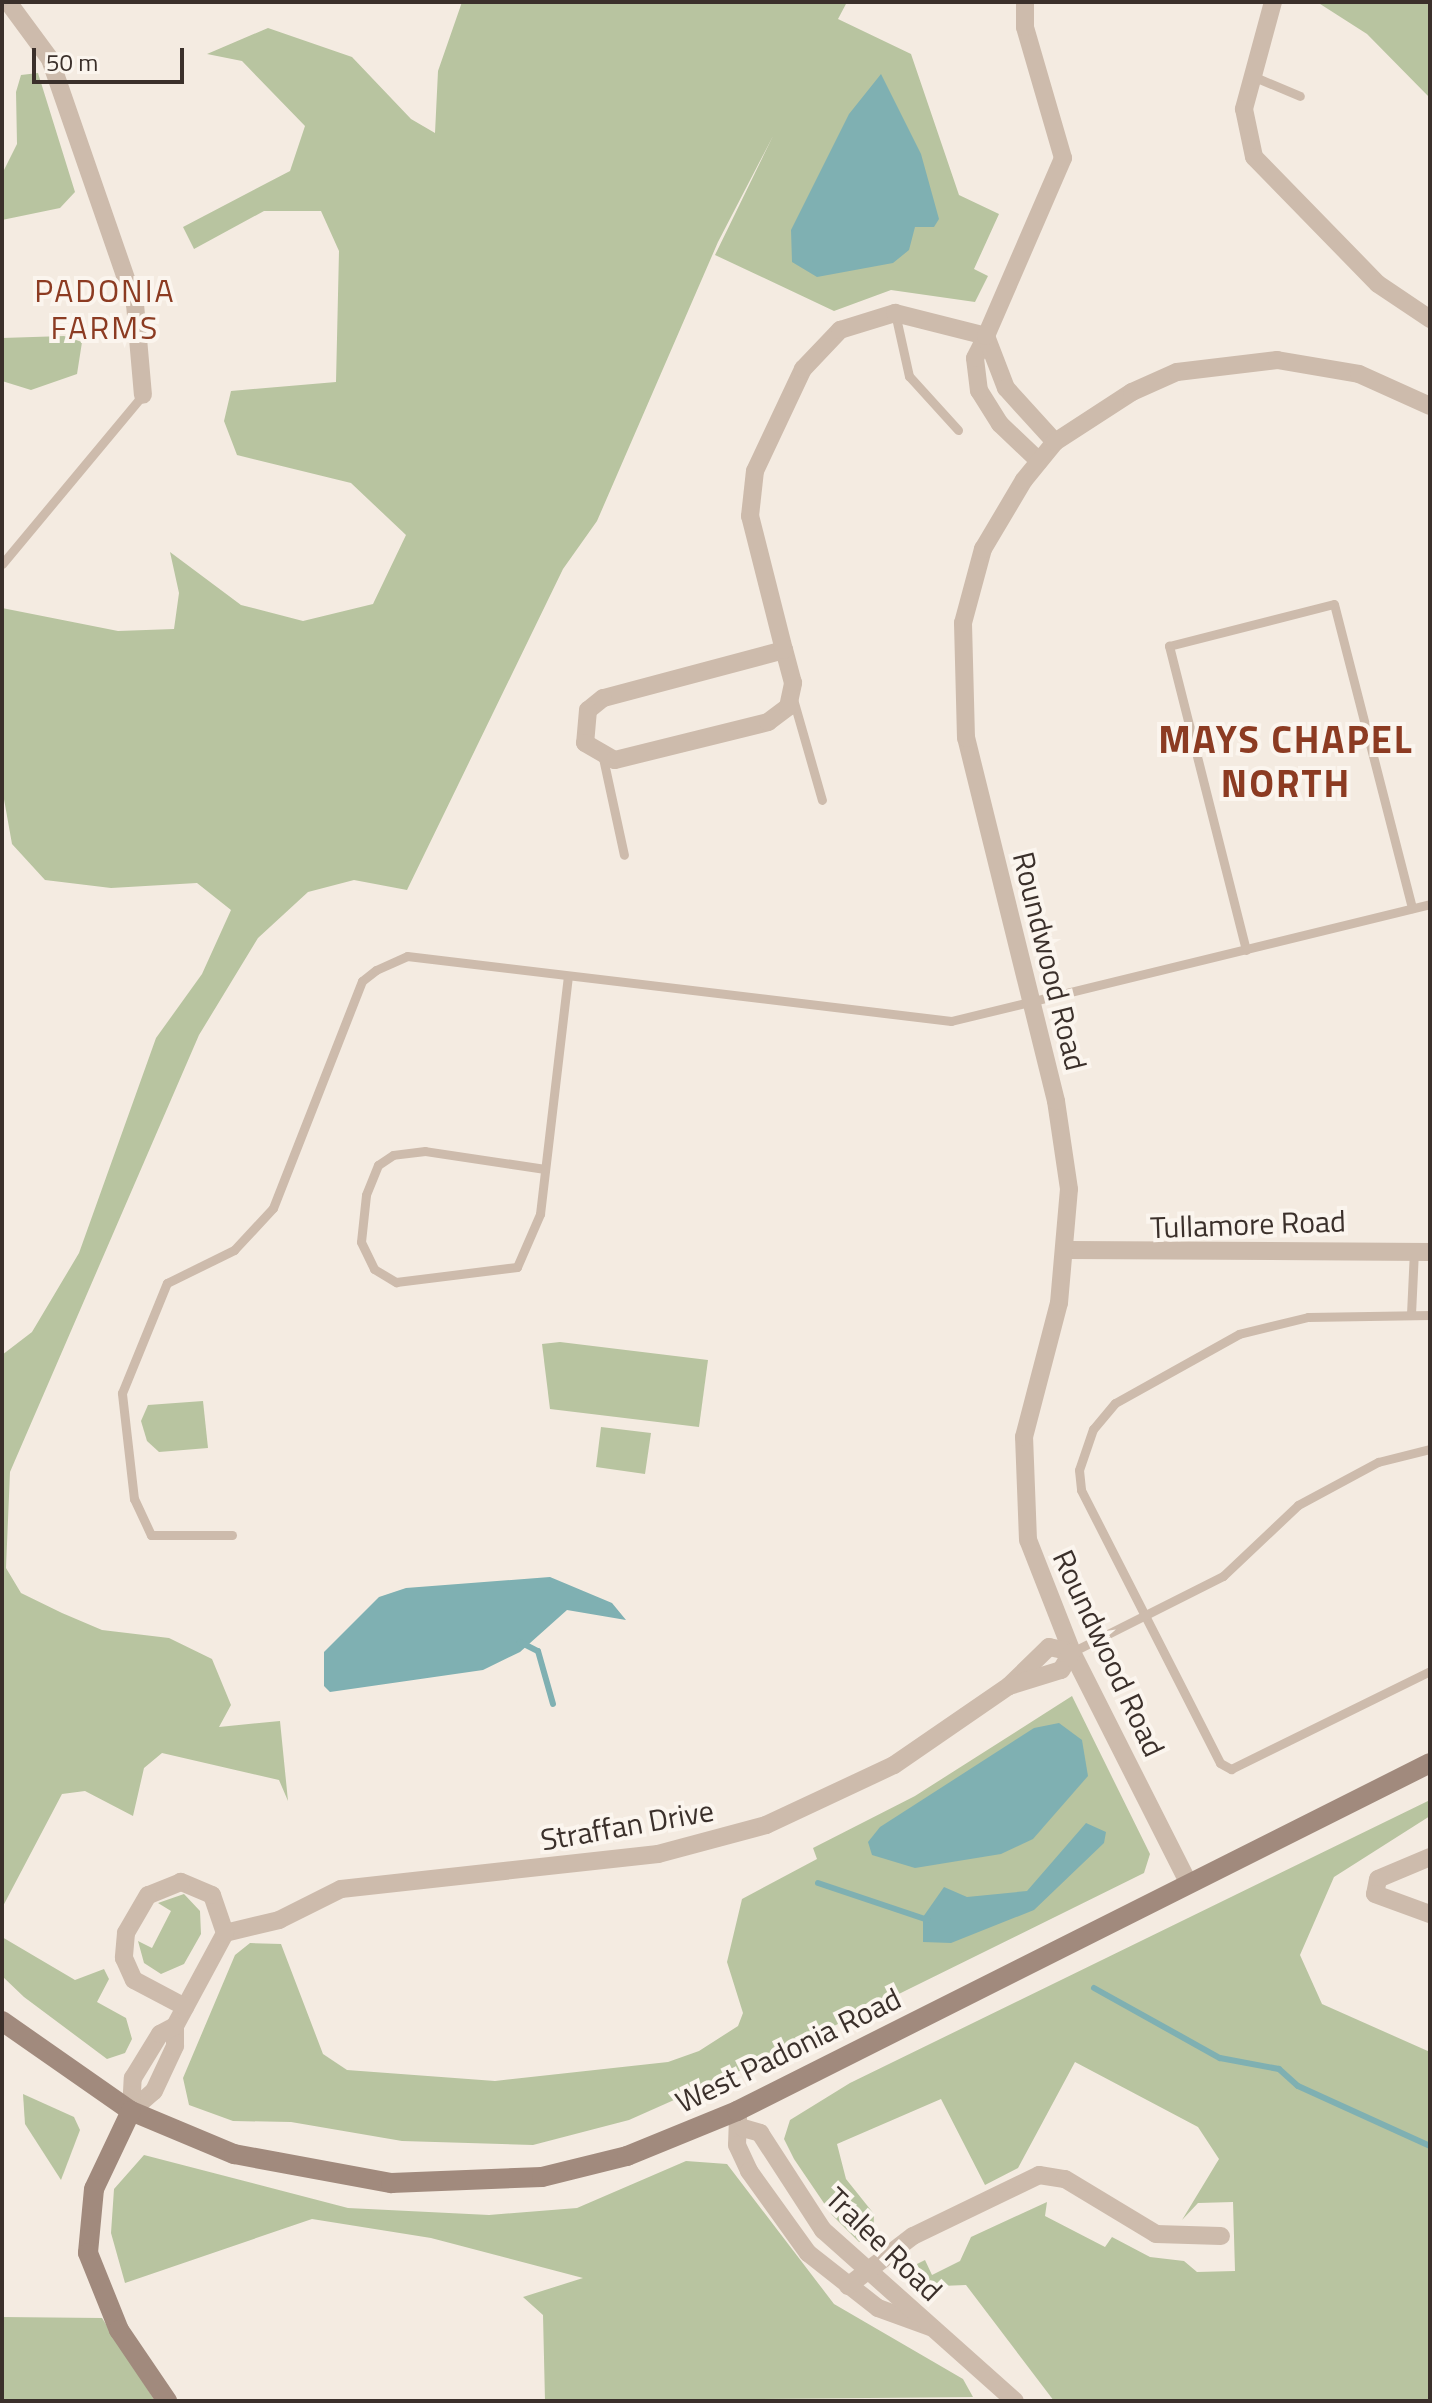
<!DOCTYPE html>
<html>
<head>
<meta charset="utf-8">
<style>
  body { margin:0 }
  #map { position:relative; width:1432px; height:2403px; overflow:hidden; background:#f4ebe1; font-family:"Titillium Web",sans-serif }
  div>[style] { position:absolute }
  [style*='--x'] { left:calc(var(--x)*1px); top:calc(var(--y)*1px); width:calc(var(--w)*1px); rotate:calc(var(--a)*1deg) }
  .green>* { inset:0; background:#b8c4a0 }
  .water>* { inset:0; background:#7fb0b2 }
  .stream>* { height:6px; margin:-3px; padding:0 3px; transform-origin:3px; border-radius:3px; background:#7fb0b2 }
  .lane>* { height:9px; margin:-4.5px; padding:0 4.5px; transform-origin:4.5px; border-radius:4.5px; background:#cdbbac }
  .street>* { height:18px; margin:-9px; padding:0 9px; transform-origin:9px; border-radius:9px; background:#cdbbac }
  .secondary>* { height:20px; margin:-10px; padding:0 10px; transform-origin:10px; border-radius:10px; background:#a18a7d }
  span { translate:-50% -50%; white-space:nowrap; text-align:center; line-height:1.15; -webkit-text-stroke:8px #fbf5ee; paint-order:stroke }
  .street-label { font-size:30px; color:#3b302b }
  .neighbourhood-label { font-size:32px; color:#8c3b22; letter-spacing:2px }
  .district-label { font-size:38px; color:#8c3b22; font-weight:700; letter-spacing:2px }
  .frame { position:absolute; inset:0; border:4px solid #3b302b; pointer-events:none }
  .scale { position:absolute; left:32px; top:48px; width:152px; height:36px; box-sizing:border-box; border:4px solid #3b302b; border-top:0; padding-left:10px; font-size:24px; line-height:28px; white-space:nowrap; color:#3b302b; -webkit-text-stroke:6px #fbf5ee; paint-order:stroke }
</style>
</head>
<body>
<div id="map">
  <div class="green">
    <i style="clip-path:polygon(462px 2px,847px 2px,838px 19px,911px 54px,959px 195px,999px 214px,974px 269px,988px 276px,975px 302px,891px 290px,834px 311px,715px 255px,773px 136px,718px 242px,597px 521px,563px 569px,407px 890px,354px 880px,308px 892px,258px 938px,199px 1035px,10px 1472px,6px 1568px,21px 1593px,62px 1613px,102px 1630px,169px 1638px,212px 1659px,231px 1705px,219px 1727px,280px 1721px,288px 1801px,279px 1780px,162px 1753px,144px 1768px,133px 1816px,85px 1791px,62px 1794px,2px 1908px,2px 1355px,32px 1332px,79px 1253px,156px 1038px,202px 974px,231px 910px,197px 883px,111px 888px,45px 880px,12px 844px,2px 788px,2px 608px,118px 631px,174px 629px,179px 593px,170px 552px,241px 605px,303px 621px,373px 604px,406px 535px,351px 483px,237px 455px,224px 421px,231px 391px,336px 382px,339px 251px,321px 211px,264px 211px,194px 249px,183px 227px,290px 171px,305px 126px,242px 61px,207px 54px,268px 28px,352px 57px,411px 119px,435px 133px,438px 71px)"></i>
    <i style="clip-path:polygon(1317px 2px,1430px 2px,1430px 98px,1367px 34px)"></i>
    <i style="clip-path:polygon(38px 73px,75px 192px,60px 208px,2px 220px,2px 174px,17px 144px,16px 92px,21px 75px)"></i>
    <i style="clip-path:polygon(64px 336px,82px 342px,77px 374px,31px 390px,2px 381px,2px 338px)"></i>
    <i style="clip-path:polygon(560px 1342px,708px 1360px,699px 1427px,550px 1409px,542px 1344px)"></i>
    <i style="clip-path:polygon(203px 1401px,208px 1448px,159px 1452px,147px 1441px,141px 1421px,148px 1405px)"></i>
    <i style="clip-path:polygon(601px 1427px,651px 1433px,645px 1474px,596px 1467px)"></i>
    <i style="clip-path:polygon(1072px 1696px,1150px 1854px,1144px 1873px,771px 2057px,629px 2120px,533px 2145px,402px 2141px,291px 2122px,233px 2121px,189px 2105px,183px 2078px,235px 1955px,250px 1943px,281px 1944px,323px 2054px,347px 2070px,495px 2081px,668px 2062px,699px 2051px,738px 2026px,743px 2013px,727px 1962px,742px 1899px,817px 1859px,813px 1848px,915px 1796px)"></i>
    <i style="clip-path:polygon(1430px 1800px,1430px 1816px,1334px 1877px,1300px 1955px,1322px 2004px,1430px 2052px,1430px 2401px,1054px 2401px,966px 2285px,916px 2287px,917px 2264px,925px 2260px,932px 2275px,960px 2261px,971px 2237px,1047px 2202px,1045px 2216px,1105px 2247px,1112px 2237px,1150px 2257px,1184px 2261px,1197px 2272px,1235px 2271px,1233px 2202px,1198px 2203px,1182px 2220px,1219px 2159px,1198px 2127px,1075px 2062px,1018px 2168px,985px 2185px,941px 2099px,837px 2144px,846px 2179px,874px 2214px,873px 2243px,859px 2242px,832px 2215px,794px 2159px,784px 2139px,790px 2120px,850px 2083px)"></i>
    <i style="clip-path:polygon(184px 1894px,200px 1911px,201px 1934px,184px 1964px,161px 1974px,144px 1963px,138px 1941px,152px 1948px,171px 1911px,158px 1903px)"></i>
    <i style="clip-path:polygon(2px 1937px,75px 1980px,104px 1969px,109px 1979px,97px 2002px,126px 2018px,132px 2039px,125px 2053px,107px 2059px,24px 1997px,2px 1976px)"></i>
    <i style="clip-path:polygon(23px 2094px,74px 2117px,80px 2130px,61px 2180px,25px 2124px)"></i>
    <i style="clip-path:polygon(144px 2155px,348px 2208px,489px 2215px,577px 2208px,686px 2161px,727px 2164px,834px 2304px,963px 2379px,973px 2397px,545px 2401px,543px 2315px,523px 2297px,583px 2278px,431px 2238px,312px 2219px,125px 2283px,111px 2233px,114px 2189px)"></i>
    <i style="clip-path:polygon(2px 2317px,102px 2318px,155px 2401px,2px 2401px)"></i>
  </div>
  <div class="water">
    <i style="clip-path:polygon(881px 74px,921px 154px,939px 219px,934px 227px,915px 227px,909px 250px,893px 263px,817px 277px,792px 262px,791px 230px,849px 114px)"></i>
    <i style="clip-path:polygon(550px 1577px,612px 1603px,626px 1620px,567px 1610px,520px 1652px,483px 1670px,330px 1692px,324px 1686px,324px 1652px,379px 1597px,406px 1588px)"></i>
    <i style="clip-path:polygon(1059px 1723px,1082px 1740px,1088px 1776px,1033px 1839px,1001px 1854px,915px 1868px,872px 1855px,868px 1842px,880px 1827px,1034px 1728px)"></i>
    <i style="clip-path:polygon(1086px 1823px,1106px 1832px,1104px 1843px,1034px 1910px,951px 1943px,923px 1942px,923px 1917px,944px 1887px,967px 1897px,1027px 1891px)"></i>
  </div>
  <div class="stream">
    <i style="--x:520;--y:1642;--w:20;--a:27"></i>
    <i style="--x:538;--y:1651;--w:55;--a:74.2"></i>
    <i style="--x:818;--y:1883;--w:116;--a:18.6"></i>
    <i style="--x:1094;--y:1988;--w:144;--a:29.1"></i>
    <i style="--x:1220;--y:2058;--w:60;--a:10.6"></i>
    <i style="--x:1279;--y:2069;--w:25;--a:42"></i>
    <i style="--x:1298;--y:2086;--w:145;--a:24.4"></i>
  </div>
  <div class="lane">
    <i style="--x:1250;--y:75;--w:54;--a:22.8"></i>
    <i style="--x:895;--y:313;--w:65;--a:77.5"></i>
    <i style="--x:909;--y:376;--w:73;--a:47.8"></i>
    <i style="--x:2;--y:564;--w:220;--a:-50.2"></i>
    <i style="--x:793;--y:699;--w:105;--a:74"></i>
    <i style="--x:603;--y:758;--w:99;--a:77.8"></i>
    <i style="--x:1246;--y:950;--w:314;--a:-104.2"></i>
    <i style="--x:1169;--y:646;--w:170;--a:-14.3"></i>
    <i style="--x:1334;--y:604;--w:314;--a:75.6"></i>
    <i style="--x:545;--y:1169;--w:121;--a:-171.5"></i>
    <i style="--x:425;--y:1151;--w:32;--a:173"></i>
    <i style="--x:393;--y:1155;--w:18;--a:146"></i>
    <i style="--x:378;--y:1165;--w:32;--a:112"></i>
    <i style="--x:366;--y:1195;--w:47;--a:96.1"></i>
    <i style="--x:361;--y:1242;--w:30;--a:64"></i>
    <i style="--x:374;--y:1269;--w:26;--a:31"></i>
    <i style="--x:396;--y:1282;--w:122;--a:-7.1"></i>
    <i style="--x:517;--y:1267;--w:58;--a:-66.5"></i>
    <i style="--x:540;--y:1214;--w:239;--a:-83.3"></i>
    <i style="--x:1411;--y:1314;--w:64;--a:-87.3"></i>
    <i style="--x:1430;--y:1315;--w:122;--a:179.1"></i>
    <i style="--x:1308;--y:1317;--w:71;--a:166.2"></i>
    <i style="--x:1239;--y:1334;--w:142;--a:150.9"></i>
    <i style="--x:1115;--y:1403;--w:34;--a:130"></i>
    <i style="--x:1093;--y:1429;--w:43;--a:108.9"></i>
    <i style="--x:1079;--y:1470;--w:20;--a:84"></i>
    <i style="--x:1081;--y:1490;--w:306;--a:63"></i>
    <i style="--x:1220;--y:1763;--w:13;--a:29"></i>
    <i style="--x:1231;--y:1769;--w:222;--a:-26.2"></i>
    <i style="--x:232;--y:1535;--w:81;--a:180"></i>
    <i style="--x:151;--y:1535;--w:40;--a:-115"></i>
    <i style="--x:134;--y:1499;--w:107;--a:-96.5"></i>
    <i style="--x:122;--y:1393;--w:119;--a:-67.8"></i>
    <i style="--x:167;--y:1283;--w:75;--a:-26.2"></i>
    <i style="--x:234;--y:1250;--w:57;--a:-47.1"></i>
    <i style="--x:273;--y:1208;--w:244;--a:-68.6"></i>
    <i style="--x:362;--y:981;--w:18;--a:-38"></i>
    <i style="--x:376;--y:970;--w:34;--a:-24"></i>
    <i style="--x:407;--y:956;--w:548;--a:6.81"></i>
    <i style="--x:951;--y:1021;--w:493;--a:-13.7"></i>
    <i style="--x:1072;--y:1652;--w:169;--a:-26.7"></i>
    <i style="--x:1223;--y:1576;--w:103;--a:-43.4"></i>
    <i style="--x:1298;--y:1505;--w:91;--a:-28.3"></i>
    <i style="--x:1378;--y:1462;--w:54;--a:-14"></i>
  </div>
  <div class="street">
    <i style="--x:8;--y:2;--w:71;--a:53.6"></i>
    <i style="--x:50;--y:59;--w:259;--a:70.9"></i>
    <i style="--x:135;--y:304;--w:91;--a:85"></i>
    <i style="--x:1273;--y:2;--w:111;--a:105.2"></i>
    <i style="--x:1244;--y:109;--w:49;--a:78.2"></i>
    <i style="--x:1254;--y:157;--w:177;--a:45.7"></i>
    <i style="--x:1378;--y:284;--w:63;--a:33.9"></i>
    <i style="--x:1039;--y:461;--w:54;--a:-136.5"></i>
    <i style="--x:1000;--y:424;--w:39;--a:-122"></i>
    <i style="--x:979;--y:391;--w:33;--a:-97"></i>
    <i style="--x:975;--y:358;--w:25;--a:-63"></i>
    <i style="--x:986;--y:336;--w:56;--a:69"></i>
    <i style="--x:1006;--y:388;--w:73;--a:47.8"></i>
    <i style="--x:784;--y:650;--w:187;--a:165.1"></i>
    <i style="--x:603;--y:698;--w:19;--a:141"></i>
    <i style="--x:588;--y:710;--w:33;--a:95"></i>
    <i style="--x:585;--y:743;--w:34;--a:30"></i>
    <i style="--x:615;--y:760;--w:158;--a:-13.9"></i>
    <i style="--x:768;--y:722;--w:25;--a:-37"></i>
    <i style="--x:788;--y:707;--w:25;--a:-78"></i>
    <i style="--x:793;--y:683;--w:34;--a:-105"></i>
    <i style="--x:784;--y:650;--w:138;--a:-104.2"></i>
    <i style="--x:750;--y:516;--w:45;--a:-83.7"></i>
    <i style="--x:755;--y:471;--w:113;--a:-64.8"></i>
    <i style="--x:803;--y:369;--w:54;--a:-46.5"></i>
    <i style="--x:840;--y:330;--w:58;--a:-17.2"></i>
    <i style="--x:895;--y:313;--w:94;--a:14.2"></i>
    <i style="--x:986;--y:336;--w:194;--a:-66.6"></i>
    <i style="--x:1063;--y:158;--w:136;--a:-106.2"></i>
    <i style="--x:1025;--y:27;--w:25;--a:-90"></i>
    <i style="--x:1069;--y:1250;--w:361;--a:0.3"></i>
    <i style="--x:1430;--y:1857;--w:56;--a:157.1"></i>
    <i style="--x:1378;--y:1879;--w:15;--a:101"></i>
    <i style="--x:1375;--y:1894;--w:59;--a:20"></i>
    <i style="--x:1189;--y:1884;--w:260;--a:-116.8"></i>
    <i style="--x:1072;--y:1652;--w:120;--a:-111.4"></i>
    <i style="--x:1028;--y:1540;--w:103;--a:-92.2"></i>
    <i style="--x:1024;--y:1437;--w:138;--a:-75.4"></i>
    <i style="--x:1059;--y:1303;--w:114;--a:-85"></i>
    <i style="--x:1069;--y:1189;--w:89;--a:-98.4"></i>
    <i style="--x:1056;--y:1101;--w:374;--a:-103.9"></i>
    <i style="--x:966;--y:738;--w:115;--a:-91.5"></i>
    <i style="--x:963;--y:623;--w:77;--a:-74.9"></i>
    <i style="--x:983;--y:549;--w:80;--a:-59.3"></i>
    <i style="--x:1024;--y:480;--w:49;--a:-50.8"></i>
    <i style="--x:1055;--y:442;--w:92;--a:-33"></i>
    <i style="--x:1132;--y:392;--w:49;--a:-24"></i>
    <i style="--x:1177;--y:372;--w:101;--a:-6.8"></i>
    <i style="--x:1277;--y:360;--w:83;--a:9.7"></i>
    <i style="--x:1359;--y:374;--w:78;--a:24.3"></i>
    <i style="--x:225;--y:1933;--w:56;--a:-13.5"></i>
    <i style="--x:279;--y:1920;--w:69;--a:-26.6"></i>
    <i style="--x:341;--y:1889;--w:319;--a:-6.3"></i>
    <i style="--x:658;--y:1854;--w:112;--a:-15"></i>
    <i style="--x:766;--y:1825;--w:141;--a:-25.1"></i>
    <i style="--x:894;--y:1765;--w:140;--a:-34.5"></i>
    <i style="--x:1009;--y:1686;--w:56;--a:-44.3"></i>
    <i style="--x:1049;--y:1647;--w:24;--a:12"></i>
    <i style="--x:1072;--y:1652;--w:21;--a:121"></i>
    <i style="--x:1061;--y:1670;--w:54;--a:162.9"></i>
    <i style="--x:131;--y:2111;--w:30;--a:-41"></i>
    <i style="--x:154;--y:2091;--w:50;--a:-65"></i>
    <i style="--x:175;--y:2046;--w:20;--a:-90"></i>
    <i style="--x:175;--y:2026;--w:106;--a:-61.7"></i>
    <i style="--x:225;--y:1933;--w:40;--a:-108.9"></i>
    <i style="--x:212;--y:1895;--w:34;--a:-157"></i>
    <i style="--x:181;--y:1882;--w:35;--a:158"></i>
    <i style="--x:148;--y:1895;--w:44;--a:120.1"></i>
    <i style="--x:126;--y:1933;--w:25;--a:95"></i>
    <i style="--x:124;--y:1958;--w:24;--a:66"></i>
    <i style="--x:134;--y:1980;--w:58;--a:27.9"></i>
    <i style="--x:131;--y:2111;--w:33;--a:-87"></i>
    <i style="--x:133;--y:2078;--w:52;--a:-58.5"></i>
    <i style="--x:160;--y:2034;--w:17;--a:-28"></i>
    <i style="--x:738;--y:2117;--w:28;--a:92"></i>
    <i style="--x:737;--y:2145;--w:29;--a:65"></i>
    <i style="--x:749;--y:2171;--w:101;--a:54.3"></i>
    <i style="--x:808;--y:2253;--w:89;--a:38.2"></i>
    <i style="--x:878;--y:2308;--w:55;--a:20.1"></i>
    <i style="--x:743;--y:2128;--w:18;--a:16"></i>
    <i style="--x:760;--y:2133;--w:116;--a:57"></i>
    <i style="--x:823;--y:2230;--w:257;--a:41.7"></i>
    <i style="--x:848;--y:2286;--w:82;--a:-37.6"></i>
    <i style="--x:913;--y:2236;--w:140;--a:-25.8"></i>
    <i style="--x:1039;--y:2175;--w:26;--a:9"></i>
    <i style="--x:1065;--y:2179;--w:106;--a:31.1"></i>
    <i style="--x:1156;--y:2234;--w:65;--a:1.8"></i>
  </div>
  <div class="secondary">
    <i style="--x:2;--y:2021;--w:157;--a:34.9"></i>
    <i style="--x:131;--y:2111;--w:112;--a:22.7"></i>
    <i style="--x:234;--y:2154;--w:160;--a:10.5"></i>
    <i style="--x:391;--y:2183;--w:151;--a:-2.3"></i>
    <i style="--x:542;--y:2177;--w:88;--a:-13.9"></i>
    <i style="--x:627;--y:2156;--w:119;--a:-22.2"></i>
    <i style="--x:737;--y:2111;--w:775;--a:-26.66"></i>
    <i style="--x:131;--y:2111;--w:86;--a:115.4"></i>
    <i style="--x:94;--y:2189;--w:64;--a:95.4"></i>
    <i style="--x:88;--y:2253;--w:83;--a:68.1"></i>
    <i style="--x:119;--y:2330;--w:86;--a:55.9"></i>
  </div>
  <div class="street-label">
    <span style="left:1050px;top:961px;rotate:76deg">Roundwood Road</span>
    <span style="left:1248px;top:1224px;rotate:-2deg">Tullamore Road</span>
    <span style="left:1109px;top:1653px;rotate:65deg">Roundwood Road</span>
    <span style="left:627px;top:1825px;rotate:-10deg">Straffan Drive</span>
    <span style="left:788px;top:2050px;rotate:-26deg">West Padonia Road</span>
    <span style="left:884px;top:2244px;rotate:44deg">Tralee Road</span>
  </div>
  <div class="neighbourhood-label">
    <span style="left:105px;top:309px">PADONIA<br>FARMS</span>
  </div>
  <div class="district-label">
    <span style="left:1286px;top:762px">MAYS CHAPEL<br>NORTH</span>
  </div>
  <div class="frame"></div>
  <div class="scale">50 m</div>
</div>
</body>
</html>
